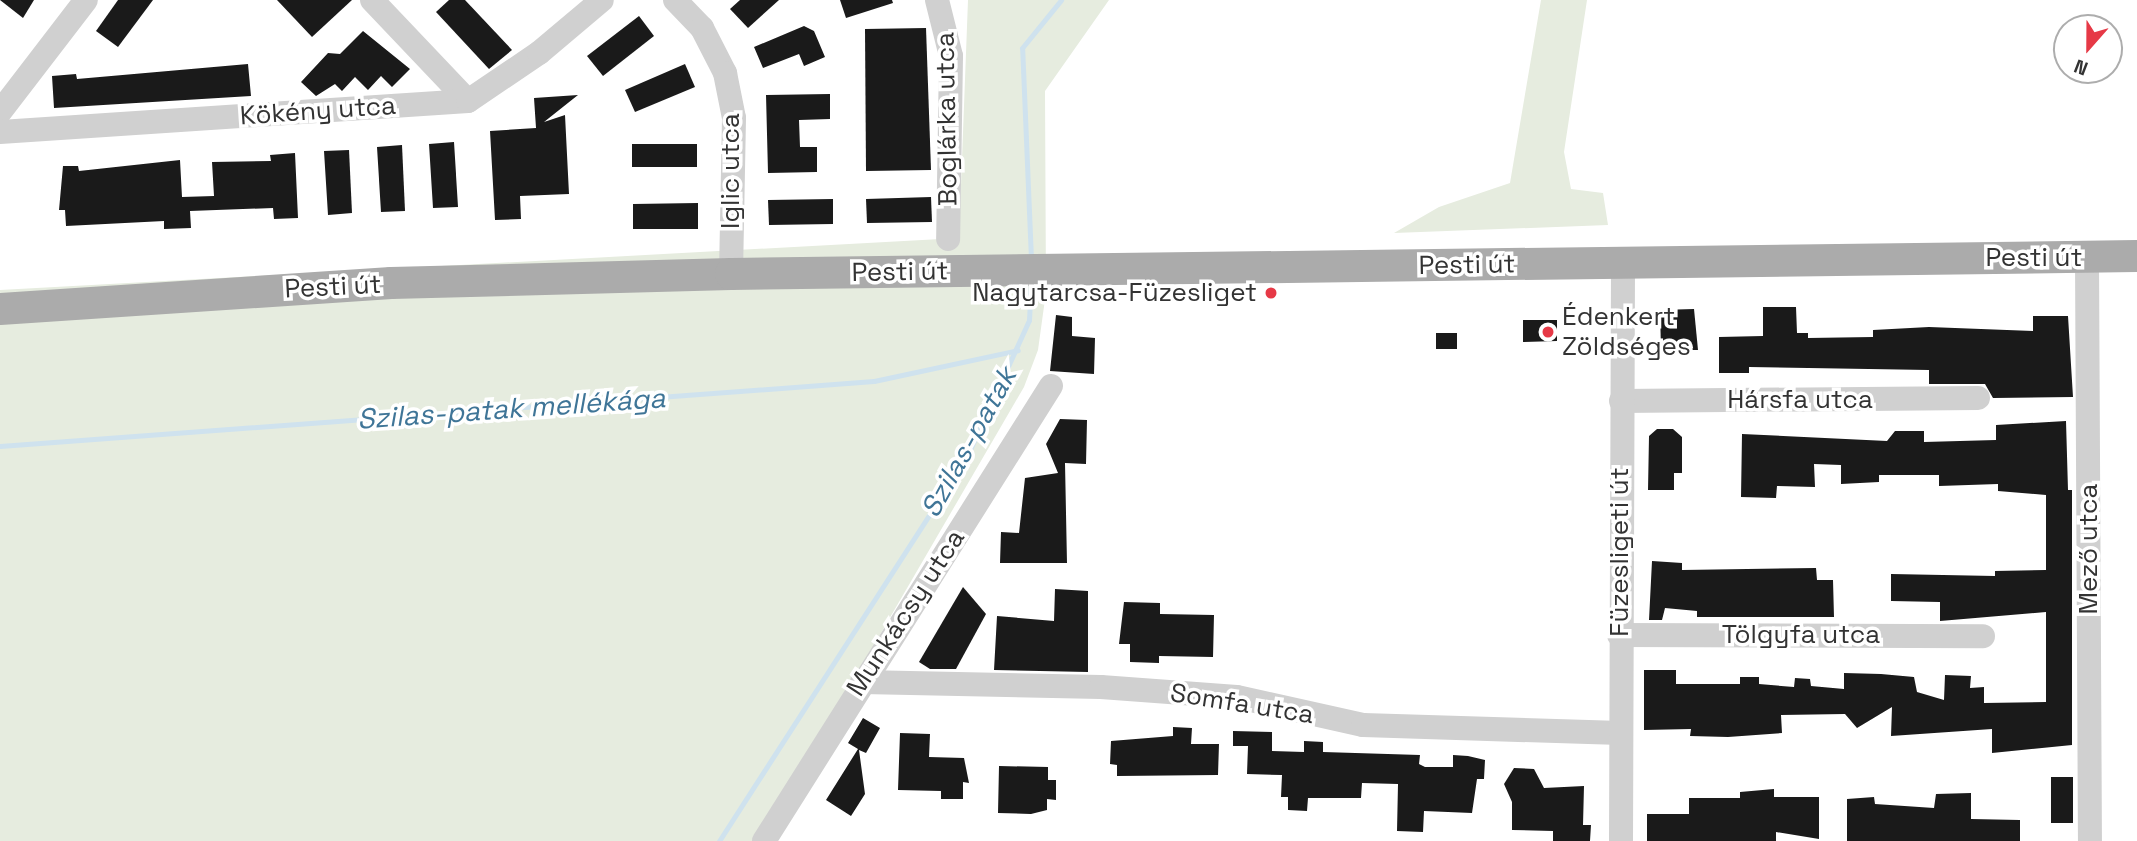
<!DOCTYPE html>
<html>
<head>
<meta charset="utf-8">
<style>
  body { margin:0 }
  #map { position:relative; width:2137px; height:841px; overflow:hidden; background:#fff; font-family:"Space Grotesk",sans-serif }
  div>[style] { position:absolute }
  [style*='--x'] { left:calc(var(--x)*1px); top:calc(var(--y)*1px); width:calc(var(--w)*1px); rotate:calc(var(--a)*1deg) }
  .green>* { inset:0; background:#e6ecdf }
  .stream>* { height:5px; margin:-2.5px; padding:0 2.5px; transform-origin:2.5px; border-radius:2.5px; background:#cfe2ee }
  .building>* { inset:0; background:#1a1a1a }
  .minor>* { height:24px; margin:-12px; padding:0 12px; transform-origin:12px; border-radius:12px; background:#d0d0d0 }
  .major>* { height:32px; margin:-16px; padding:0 16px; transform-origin:16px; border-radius:16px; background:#ababab }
  .dots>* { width:19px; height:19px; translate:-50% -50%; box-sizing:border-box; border:4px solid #fff; border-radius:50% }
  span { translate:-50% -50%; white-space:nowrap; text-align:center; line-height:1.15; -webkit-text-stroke:7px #fff; paint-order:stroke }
  .street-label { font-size:26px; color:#333 }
  .poi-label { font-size:26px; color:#333 }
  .right { translate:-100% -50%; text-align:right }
  .left { translate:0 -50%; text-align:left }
  .water-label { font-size:28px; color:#3f7597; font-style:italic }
  .north { position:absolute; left:2053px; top:14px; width:70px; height:70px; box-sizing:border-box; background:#fff; border:2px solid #adadad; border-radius:50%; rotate:201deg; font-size:19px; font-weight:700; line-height:28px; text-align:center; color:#333 }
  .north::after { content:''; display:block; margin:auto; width:24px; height:32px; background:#e63946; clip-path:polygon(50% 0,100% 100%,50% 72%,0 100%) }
</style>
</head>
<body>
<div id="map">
  <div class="green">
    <i style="clip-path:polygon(968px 0,1109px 0,1045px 91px,1046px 292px,1038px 350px,1024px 387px,760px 841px,0 841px,0 290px,959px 238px)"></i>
    <i style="clip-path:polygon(1541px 0,1587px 0,1564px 152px,1571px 189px,1603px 193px,1608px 225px,1394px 233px,1439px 207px,1510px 183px)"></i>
  </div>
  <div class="stream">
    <i style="--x:1031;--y:259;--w:211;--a:-92.4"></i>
    <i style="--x:1022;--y:48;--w:62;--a:-50.9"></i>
    <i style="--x:0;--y:446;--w:876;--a:-4.25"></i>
    <i style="--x:874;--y:381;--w:147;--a:-12.1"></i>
    <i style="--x:719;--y:841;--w:460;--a:-57.2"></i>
    <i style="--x:968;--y:454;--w:147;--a:-65.5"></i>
    <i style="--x:1029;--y:320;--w:40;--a:-87.1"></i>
  </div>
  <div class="building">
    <i style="clip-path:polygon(0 0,34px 0,23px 18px)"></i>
    <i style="clip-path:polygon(118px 0,153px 0,118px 47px,96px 31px)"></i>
    <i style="clip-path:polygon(277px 0,352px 0,312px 37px)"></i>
    <i style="clip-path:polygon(449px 0,465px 0,512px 50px,489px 69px,436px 12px)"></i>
    <i style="clip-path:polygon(740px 0,779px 0,748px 28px,730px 9px)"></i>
    <i style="clip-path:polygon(840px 0,892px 0,893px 3px,846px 18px)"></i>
    <i style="clip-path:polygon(639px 16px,654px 36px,603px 76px,587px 56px)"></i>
    <i style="clip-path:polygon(804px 26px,814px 31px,825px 57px,804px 66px,799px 54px,763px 68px,754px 47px)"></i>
    <i style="clip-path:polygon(926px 28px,931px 170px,866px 171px,865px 29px)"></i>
    <i style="clip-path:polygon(363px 31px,410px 69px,392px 87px,381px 76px,368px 90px,355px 77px,342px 91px,335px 84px,316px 96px,301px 82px,328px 53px,340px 54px)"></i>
    <i style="clip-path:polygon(248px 64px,251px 96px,54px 108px,52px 76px,76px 74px,77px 79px)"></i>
    <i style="clip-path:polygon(685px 64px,695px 87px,635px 112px,625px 90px)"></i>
    <i style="clip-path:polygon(830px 94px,830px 119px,799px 120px,800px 147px,817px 147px,817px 172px,768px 173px,766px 95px)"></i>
    <i style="clip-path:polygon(578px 95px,544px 122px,565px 115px,569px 194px,520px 196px,521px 219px,495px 220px,490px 131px,536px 128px,534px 98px)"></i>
    <i style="clip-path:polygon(454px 142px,458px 207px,433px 208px,429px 144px)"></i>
    <i style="clip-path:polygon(632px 144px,697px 144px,697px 167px,632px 167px)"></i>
    <i style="clip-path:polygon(402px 145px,405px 211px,381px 212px,377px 147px)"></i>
    <i style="clip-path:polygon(349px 150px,352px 213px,328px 215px,324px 151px)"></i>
    <i style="clip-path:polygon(295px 153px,298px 218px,274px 219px,273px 208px,190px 211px,191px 228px,164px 229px,164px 221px,66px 226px,65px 210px,59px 210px,63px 166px,78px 166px,79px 171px,180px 160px,182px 197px,214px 196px,212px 162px,271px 161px,270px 155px)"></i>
    <i style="clip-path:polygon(931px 197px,932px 222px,867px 223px,866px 199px)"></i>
    <i style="clip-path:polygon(833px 199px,833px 224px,769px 225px,768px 200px)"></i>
    <i style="clip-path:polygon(698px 203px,698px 229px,633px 229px,633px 204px)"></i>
    <i style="clip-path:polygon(1763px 307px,1796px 307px,1797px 333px,1808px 333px,1808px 338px,1873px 337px,1873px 330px,1929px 327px,2033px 331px,2033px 316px,2068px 316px,2073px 397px,1993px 398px,1985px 384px,1929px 384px,1929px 370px,1749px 367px,1749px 373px,1719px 373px,1719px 337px,1763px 336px)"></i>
    <i style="clip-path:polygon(1694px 309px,1698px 350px,1661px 350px,1660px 310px)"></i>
    <i style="clip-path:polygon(1056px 315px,1072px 317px,1072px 336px,1095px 338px,1094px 374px,1050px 371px)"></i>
    <i style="clip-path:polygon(1523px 320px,1557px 320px,1557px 341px,1523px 342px)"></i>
    <i style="clip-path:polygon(1436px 333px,1457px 333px,1457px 349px,1436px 349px)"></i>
    <i style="clip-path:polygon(1060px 419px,1087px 420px,1086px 464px,1065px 463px,1067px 563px,1000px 563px,1001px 532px,1019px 533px,1025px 478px,1058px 473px,1046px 444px)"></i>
    <i style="clip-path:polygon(2066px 421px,2068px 490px,2072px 490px,2072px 745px,1992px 753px,1992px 729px,1891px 736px,1892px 707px,1857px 728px,1845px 714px,1781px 715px,1782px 733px,1728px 737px,1690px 736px,1691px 729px,1644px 730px,1644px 670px,1676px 670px,1676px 684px,1740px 684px,1740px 677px,1759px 677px,1759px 684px,1794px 687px,1795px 678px,1810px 679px,1811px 686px,1844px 689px,1844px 673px,1881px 674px,1914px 677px,1917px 692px,1944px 700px,1945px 675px,1971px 676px,1970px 688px,1984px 687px,1984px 703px,2046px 702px,2046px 612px,1940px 621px,1940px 602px,1891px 601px,1891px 574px,1995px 576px,1995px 571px,2046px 570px,2046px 495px,1998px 491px,1998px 484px,1939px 486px,1939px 475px,1879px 475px,1879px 482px,1841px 484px,1841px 465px,1814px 464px,1815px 487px,1777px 486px,1776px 498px,1741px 497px,1742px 434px,1887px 441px,1895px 431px,1924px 431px,1924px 442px,1996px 440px,1996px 425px)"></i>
    <i style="clip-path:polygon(1657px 429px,1673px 429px,1682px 437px,1682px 473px,1674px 473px,1674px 490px,1648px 490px,1649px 436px)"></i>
    <i style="clip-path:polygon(1652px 561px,1682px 563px,1682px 570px,1816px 568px,1817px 580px,1833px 580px,1834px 617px,1697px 617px,1697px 611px,1665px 608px,1662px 620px,1649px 620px)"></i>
    <i style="clip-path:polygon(963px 587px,986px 614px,956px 669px,930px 669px,919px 662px)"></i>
    <i style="clip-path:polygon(1055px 589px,1088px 591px,1088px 672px,994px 670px,997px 616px,1054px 621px)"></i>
    <i style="clip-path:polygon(1124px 602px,1160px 603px,1160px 614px,1214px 615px,1213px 657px,1159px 656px,1159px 663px,1130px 662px,1130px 644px,1119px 644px)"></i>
    <i style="clip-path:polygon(863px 718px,880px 728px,866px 753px,859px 750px,865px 794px,851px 816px,826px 800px,858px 749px,848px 743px)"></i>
    <i style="clip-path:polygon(1173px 727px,1192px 728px,1191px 744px,1219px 744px,1218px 775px,1117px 776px,1117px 765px,1110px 764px,1111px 741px,1173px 736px)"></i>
    <i style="clip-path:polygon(1233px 731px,1272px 732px,1272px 751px,1304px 752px,1304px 741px,1323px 742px,1323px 752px,1420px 755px,1419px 764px,1425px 767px,1453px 767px,1453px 755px,1468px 756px,1485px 760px,1484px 779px,1477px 779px,1472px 813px,1424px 811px,1423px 832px,1397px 831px,1398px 784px,1362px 783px,1361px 798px,1308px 798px,1307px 811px,1288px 810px,1288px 797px,1281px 797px,1282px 775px,1247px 774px,1248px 746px,1233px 746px)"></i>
    <i style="clip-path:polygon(900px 733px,930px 734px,929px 757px,964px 758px,969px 783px,963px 782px,963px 799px,941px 799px,941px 791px,898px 790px)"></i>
    <i style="clip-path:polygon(999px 766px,1048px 767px,1048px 780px,1056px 780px,1056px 800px,1047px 799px,1047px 810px,1031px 814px,998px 813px)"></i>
    <i style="clip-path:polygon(1514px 768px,1534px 769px,1544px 788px,1584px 786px,1583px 825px,1591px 825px,1590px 841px,1553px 841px,1553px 831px,1512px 830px,1512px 802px,1504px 784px)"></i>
    <i style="clip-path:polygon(2051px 777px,2073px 777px,2073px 823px,2051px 823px)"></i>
    <i style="clip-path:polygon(1774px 789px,1774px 797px,1819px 797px,1819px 839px,1776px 832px,1776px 841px,1647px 841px,1647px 814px,1689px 814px,1689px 798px,1740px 798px,1740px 792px)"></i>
    <i style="clip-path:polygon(1971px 793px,1971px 819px,2020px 820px,2020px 841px,1847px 841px,1847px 799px,1874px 797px,1875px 804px,1934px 808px,1936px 794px)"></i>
  </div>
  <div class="minor">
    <i style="--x:372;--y:0;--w:139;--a:46.5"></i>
    <i style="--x:675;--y:0;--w:39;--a:46"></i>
    <i style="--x:702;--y:28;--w:51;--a:62.9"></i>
    <i style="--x:725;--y:73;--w:46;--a:78.7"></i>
    <i style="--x:734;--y:118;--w:156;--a:91.1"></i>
    <i style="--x:937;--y:0;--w:58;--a:76"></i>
    <i style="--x:951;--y:56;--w:183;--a:90.9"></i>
    <i style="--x:0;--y:112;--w:141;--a:-52.5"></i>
    <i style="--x:0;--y:132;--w:469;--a:-3.8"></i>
    <i style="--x:468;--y:101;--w:86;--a:-34.1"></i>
    <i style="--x:539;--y:53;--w:82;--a:-40.1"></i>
    <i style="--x:2087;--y:258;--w:583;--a:89.71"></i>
    <i style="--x:1621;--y:401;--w:357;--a:-0.5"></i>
    <i style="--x:1619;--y:635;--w:364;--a:0.2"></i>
    <i style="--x:862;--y:682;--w:239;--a:1.2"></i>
    <i style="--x:1101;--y:687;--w:136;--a:4.2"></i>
    <i style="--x:1237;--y:697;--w:129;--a:12.5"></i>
    <i style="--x:1363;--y:725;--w:258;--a:1.8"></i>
    <i style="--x:764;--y:841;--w:538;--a:-57.76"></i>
    <i style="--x:1621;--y:841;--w:577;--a:-89.8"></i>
  </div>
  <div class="major">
    <i style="--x:0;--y:309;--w:392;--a:-3.8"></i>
    <i style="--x:391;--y:283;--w:340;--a:-1.5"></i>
    <i style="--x:731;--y:274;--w:1406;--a:-0.73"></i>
  </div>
  <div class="dots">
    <i style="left:1271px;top:293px;background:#e63946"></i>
    <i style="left:1548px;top:332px;background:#e63946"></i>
  </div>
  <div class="street-label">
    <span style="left:318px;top:111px;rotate:-4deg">Kökény utca</span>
    <span style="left:947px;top:119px;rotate:-91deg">Boglárka utca</span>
    <span style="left:731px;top:171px;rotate:-90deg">Iglic utca</span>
    <span style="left:2034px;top:258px">Pesti út</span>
    <span style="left:1467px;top:265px;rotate:-1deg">Pesti út</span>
    <span style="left:900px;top:272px;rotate:-1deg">Pesti út</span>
    <span style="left:333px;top:287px;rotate:-3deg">Pesti út</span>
    <span style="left:1800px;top:400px">Hársfa utca</span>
    <span style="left:2089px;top:549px;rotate:-90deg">Mező utca</span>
    <span style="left:1620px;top:552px;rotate:-90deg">Füzesligeti út</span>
    <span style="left:906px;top:613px;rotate:-57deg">Munkácsy utca</span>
    <span style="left:1801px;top:635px">Tölgyfa utca</span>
    <span style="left:1242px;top:704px;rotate:9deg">Somfa utca</span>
  </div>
  <div class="poi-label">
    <span class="right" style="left:1257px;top:293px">Nagytarcsa-Füzesliget</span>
    <span class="left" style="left:1562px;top:332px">Édenkert<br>Zöldséges</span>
  </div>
  <div class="water-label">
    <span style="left:511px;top:408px;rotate:-4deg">Szilas-patak mellékága</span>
    <span style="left:968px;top:442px;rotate:-61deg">Szilas-patak</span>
  </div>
  <div class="north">N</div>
</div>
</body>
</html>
